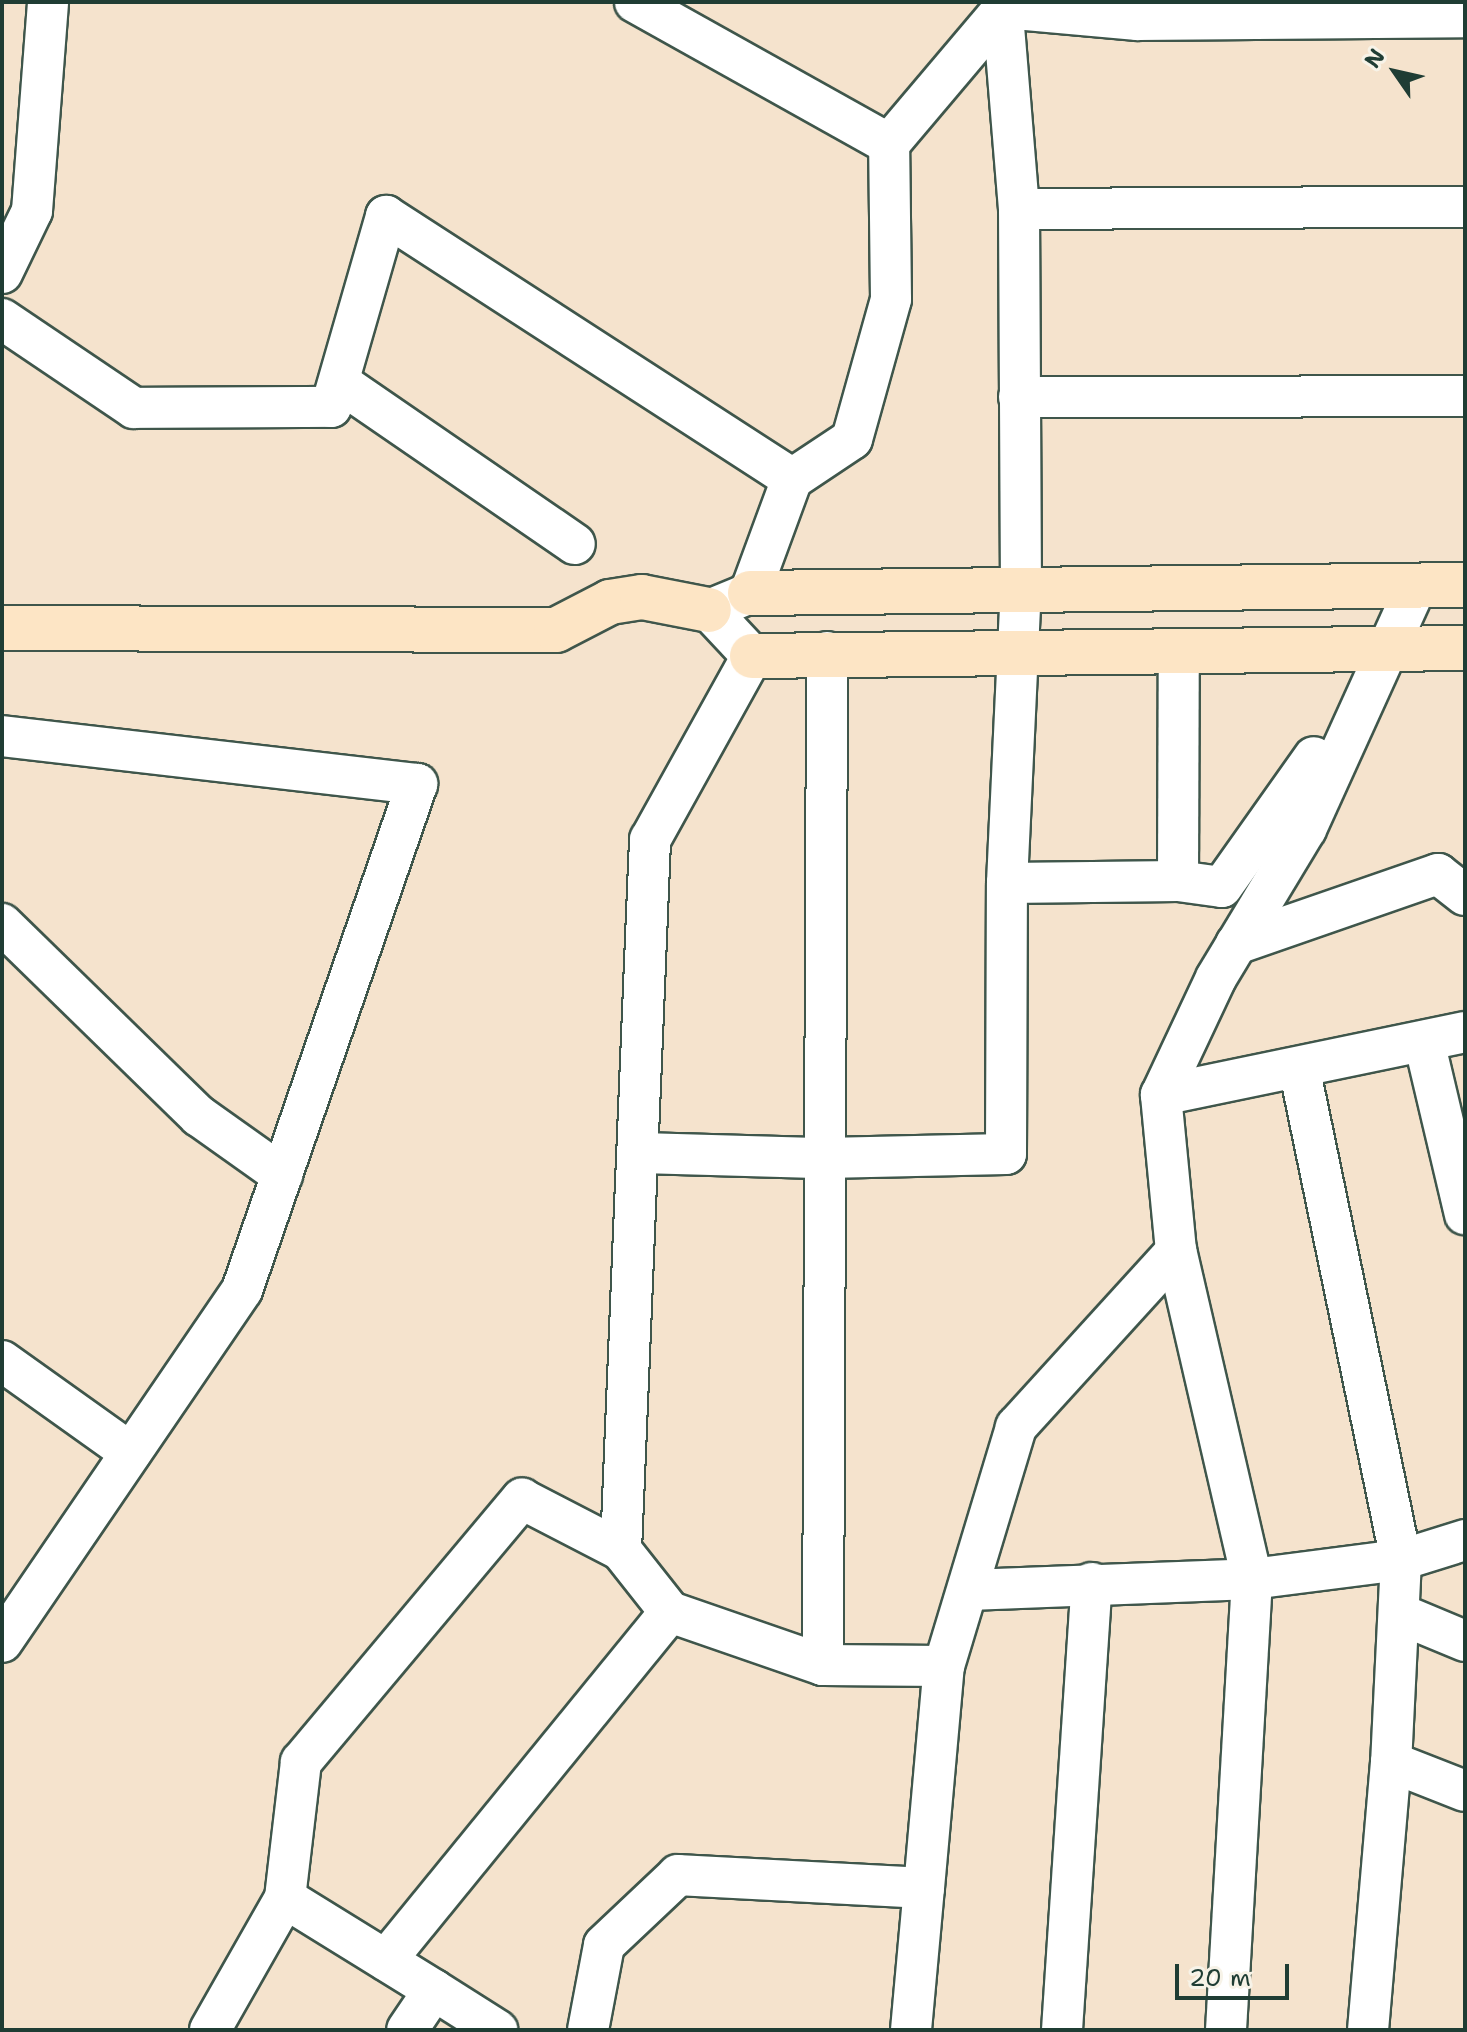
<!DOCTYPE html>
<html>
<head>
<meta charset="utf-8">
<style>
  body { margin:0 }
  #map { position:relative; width:1467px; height:2032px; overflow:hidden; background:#f5e3cd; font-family:"Shantell Sans",sans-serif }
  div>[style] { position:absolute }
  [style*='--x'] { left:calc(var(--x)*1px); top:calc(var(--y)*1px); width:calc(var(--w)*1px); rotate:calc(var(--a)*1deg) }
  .roads { filter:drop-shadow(2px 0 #3f564b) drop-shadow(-2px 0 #3f564b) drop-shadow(0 2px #3f564b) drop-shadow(0 -2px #3f564b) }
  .street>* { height:40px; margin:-20px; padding:0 20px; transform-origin:20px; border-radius:20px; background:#fff }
  .secondary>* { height:44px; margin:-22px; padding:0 22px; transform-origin:22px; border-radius:22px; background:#fde5c5 }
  span { translate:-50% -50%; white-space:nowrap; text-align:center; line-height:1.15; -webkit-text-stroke:7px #f7f3e8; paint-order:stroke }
  .frame { position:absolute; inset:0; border:4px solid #1f3d34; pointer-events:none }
  .north { position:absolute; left:1355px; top:32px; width:80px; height:80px; -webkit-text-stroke:6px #f7f3e8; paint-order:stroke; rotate:304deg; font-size:22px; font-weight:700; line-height:32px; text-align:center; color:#1f3d34 }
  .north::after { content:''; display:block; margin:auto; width:28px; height:36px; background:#1f3d34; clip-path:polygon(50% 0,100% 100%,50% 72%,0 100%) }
  .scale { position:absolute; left:1175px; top:1964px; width:114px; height:36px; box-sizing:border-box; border:4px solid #1f3d34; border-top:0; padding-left:10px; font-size:24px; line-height:28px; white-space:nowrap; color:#1f3d34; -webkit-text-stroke:6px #f7f3e8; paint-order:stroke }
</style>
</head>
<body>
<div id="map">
  <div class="roads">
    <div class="street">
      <i style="--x:635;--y:2;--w:291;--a:29.2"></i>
      <i style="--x:1019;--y:209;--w:446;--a:-0.3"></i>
      <i style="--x:2;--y:273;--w:69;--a:-64.2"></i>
      <i style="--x:32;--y:211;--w:210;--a:-85.6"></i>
      <i style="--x:2;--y:319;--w:159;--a:34"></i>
      <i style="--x:134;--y:408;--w:197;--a:-0.3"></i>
      <i style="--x:331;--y:407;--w:199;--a:-73.9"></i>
      <i style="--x:386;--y:216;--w:484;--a:32.9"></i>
      <i style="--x:339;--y:382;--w:286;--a:34.5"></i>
      <i style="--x:1019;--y:397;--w:446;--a:-0.1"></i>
      <i style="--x:2;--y:736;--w:418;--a:6.6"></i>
      <i style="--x:417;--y:784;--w:535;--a:109.08"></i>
      <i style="--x:242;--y:1290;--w:426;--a:124.3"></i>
      <i style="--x:1178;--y:881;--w:230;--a:-89.8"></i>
      <i style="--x:1007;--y:883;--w:171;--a:-0.7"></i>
      <i style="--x:1178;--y:881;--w:44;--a:7.8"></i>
      <i style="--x:1222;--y:887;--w:159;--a:-54.7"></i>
      <i style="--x:2;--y:924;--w:275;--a:44.3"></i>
      <i style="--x:199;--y:1116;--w:102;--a:35.4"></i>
      <i style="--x:1236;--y:944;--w:214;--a:-19.1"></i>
      <i style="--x:1438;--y:874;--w:34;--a:38"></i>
      <i style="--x:1424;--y:1041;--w:178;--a:76.7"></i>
      <i style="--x:1299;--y:1067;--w:503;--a:78.31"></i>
      <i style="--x:1401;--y:1560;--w:202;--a:92.8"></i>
      <i style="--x:1391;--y:1762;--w:269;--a:94.9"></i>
      <i style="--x:1161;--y:1095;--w:310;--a:-11.7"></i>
      <i style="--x:641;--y:1153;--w:184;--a:1.6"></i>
      <i style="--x:825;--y:1158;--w:181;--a:-1.3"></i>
      <i style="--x:1006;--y:1154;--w:271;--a:-89.8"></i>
      <i style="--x:1007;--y:883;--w:292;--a:-87.3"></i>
      <i style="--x:1021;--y:591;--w:382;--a:-90.3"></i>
      <i style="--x:1019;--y:209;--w:208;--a:-94.7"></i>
      <i style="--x:2;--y:1361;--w:158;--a:35.5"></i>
      <i style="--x:621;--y:1550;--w:711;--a:-87.66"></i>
      <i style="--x:650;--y:840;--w:210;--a:-61"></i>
      <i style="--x:752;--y:656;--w:63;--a:-133.1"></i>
      <i style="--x:709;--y:610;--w:44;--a:-22.5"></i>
      <i style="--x:750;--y:593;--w:121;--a:-69.8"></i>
      <i style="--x:792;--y:479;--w:72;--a:-33.7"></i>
      <i style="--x:852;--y:439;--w:145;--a:-74.4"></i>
      <i style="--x:891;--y:299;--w:155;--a:-90.7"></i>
      <i style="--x:889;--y:144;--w:178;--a:-49.8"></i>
      <i style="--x:1004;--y:8;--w:134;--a:5.2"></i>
      <i style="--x:1137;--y:20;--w:328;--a:-0.5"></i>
      <i style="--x:969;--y:1590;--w:283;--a:-2.2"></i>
      <i style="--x:1252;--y:1579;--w:150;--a:-7.3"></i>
      <i style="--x:1401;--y:1560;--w:67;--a:-17.4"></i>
      <i style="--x:1400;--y:1614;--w:70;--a:22.6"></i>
      <i style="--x:823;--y:1665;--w:1013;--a:-89.77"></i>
      <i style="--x:1391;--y:1762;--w:79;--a:21.4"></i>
      <i style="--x:285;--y:1898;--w:175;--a:31.7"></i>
      <i style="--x:434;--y:1990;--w:48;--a:124"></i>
      <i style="--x:386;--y:1960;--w:449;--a:-50.8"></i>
      <i style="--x:434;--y:1990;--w:75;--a:32.4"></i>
      <i style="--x:210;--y:2030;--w:152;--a:-60.4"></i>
      <i style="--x:285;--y:1898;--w:137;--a:-83.3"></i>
      <i style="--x:301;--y:1762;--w:344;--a:-50"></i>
      <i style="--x:522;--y:1499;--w:111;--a:27.3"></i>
      <i style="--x:621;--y:1550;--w:79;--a:51.7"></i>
      <i style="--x:670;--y:1612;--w:162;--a:19.1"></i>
      <i style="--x:823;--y:1665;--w:121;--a:0.5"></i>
      <i style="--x:588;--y:2030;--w:86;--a:-79.3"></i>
      <i style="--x:604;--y:1945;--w:102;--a:-43.4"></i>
      <i style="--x:678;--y:1875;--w:246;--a:3"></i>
      <i style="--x:924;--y:1888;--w:223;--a:-84.9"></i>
      <i style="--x:944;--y:1666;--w:250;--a:-73.2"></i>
      <i style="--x:1016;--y:1427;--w:238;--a:-47.7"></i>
      <i style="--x:911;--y:2030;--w:143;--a:-84.8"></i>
      <i style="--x:1062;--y:2030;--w:448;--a:-86.2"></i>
      <i style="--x:1226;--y:2030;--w:452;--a:-86.7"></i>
      <i style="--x:1252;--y:1579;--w:337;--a:-103"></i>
      <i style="--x:1176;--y:1251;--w:157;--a:-95.5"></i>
      <i style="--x:1161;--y:1095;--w:129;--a:-64.8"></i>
      <i style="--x:1216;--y:978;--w:174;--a:-58.9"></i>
      <i style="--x:1306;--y:829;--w:267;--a:-65.6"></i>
    </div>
    <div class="secondary">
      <i style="--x:750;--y:593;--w:715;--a:-0.64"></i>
      <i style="--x:2;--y:628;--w:554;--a:0.21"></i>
      <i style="--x:556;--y:630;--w:61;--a:-27.4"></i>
      <i style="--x:610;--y:602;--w:32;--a:-9"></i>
      <i style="--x:642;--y:597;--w:68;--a:11"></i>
      <i style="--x:752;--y:656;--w:713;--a:-0.64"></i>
    </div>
  </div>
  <div class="frame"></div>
  <div class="north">N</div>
  <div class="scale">20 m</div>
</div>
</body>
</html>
